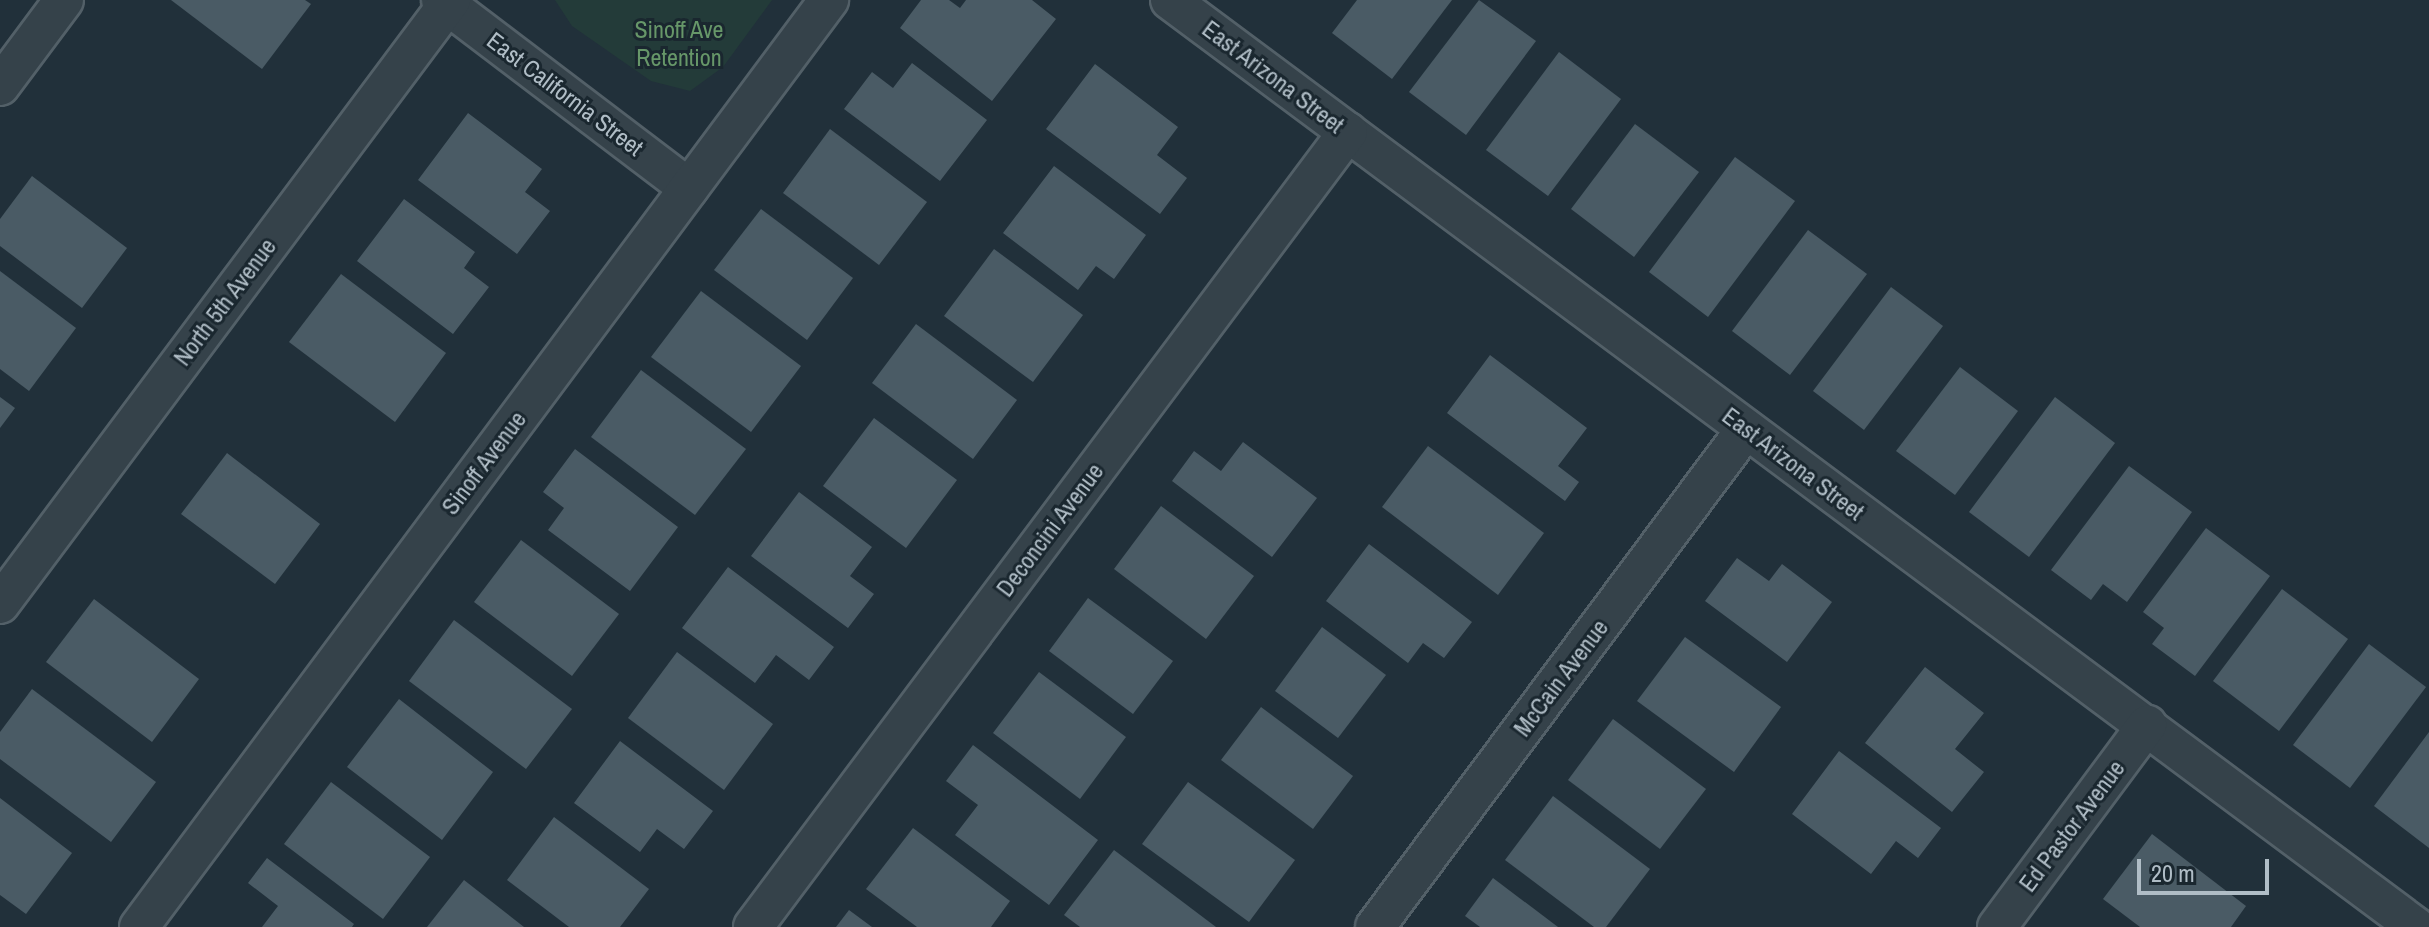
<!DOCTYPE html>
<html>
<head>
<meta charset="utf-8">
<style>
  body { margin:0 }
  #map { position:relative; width:2429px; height:927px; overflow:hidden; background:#21303a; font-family:"Archivo Narrow",sans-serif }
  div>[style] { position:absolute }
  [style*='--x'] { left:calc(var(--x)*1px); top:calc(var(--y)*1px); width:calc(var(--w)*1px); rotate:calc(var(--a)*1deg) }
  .green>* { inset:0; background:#233b39 }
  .building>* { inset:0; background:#4a5b65 }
  .roads { filter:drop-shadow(2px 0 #536068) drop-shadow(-2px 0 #536068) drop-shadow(0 2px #536068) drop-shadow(0 -2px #536068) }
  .street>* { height:38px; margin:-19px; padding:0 19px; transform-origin:19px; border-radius:19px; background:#35424a }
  span { translate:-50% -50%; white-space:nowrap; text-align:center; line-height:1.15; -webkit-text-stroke:6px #1a272f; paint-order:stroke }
  .park-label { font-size:24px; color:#679769 }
  .street-label { font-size:24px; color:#b0bdc6 }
  .scale { position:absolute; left:2137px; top:859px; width:132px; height:36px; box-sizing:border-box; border:4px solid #b0bdc6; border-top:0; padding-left:10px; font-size:24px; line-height:28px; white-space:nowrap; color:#b0bdc6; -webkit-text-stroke:6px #1a272f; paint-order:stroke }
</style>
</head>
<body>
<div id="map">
  <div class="green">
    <i style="clip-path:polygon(555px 0,772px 0,723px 67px,690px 91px,651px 81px,572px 26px)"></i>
  </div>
  <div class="building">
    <i style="clip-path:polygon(171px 0,305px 0,311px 4px,262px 69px)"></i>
    <i style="clip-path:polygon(921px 0,949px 0,960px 8px,966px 0,1032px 0,1056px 19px,992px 101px,900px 28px)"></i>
    <i style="clip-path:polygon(1357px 0,1452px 0,1392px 79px,1332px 33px)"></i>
    <i style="clip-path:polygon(1479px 0,1536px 41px,1466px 135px,1409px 92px)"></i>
    <i style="clip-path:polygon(1559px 52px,1621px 99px,1548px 196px,1486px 150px)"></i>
    <i style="clip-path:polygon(912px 63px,987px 120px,940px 181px,844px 109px,872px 72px,893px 88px)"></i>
    <i style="clip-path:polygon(1095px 64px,1178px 127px,1157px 155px,1187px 178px,1160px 214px,1046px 129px)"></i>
    <i style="clip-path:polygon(468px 113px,542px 169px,525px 192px,550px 211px,517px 254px,418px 180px)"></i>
    <i style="clip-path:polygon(1635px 124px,1699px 172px,1634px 257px,1571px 209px)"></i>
    <i style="clip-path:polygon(830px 129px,927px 202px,879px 265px,783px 193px)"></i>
    <i style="clip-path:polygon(1735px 157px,1795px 201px,1708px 317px,1649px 272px)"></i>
    <i style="clip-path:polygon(1054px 166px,1146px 235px,1114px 279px,1096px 266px,1078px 290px,1003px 233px)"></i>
    <i style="clip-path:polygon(32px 176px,127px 248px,82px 308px,0 246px,0 219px)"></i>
    <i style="clip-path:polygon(404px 199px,475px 252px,464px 268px,489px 287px,453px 334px,357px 261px)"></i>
    <i style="clip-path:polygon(761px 209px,853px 278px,807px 340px,714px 270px)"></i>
    <i style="clip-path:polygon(1808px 230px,1867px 274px,1790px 375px,1732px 331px)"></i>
    <i style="clip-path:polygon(994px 249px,1083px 315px,1033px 382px,944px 316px)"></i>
    <i style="clip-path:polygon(0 271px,76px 328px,29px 391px,0 369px)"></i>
    <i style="clip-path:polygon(341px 274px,446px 353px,395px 422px,289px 342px)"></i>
    <i style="clip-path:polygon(1891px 287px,1943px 326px,1864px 430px,1813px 391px)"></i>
    <i style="clip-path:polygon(701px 291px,801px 366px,751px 432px,651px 357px)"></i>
    <i style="clip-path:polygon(916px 324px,1017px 400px,973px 459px,872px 383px)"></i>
    <i style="clip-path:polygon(1490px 355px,1587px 428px,1558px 466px,1579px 482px,1565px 501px,1447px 413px)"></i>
    <i style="clip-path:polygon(1960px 367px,2018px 411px,1955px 495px,1896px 451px)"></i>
    <i style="clip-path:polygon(641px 370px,746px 449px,695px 515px,591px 437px)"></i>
    <i style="clip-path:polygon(0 397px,15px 408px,0 428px)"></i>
    <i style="clip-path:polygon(2055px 397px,2115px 443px,2029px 557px,1969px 512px)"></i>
    <i style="clip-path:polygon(874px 418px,957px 480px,906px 548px,823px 486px)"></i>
    <i style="clip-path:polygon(1243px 442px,1317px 498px,1272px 557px,1172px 481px,1194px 451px,1221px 471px)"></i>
    <i style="clip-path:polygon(1428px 446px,1544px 533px,1498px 595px,1382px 507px)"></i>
    <i style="clip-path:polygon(575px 449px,678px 527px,630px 591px,548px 530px,564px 508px,543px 492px)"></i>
    <i style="clip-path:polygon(227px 453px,320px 524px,275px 584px,181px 514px)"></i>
    <i style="clip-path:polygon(2129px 466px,2192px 512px,2127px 602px,2103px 584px,2091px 600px,2051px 570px)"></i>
    <i style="clip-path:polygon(799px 492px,872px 547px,850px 576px,874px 594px,848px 628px,751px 556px)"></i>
    <i style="clip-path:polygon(1161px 506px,1254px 576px,1206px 639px,1114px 569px)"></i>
    <i style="clip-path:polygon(2206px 528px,2270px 576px,2195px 676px,2152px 644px,2164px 628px,2143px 612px)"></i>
    <i style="clip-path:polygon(521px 540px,619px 614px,572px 676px,474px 602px)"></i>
    <i style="clip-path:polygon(1369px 544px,1472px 622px,1444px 658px,1423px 643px,1408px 663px,1326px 601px)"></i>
    <i style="clip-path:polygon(1737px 558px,1769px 581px,1782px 564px,1832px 602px,1787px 662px,1705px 601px)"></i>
    <i style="clip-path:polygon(728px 567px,834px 647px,809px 680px,776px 655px,755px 683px,682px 628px)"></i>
    <i style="clip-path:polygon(2282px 589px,2348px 639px,2279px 731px,2213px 681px)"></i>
    <i style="clip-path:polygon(1088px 598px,1173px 661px,1133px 714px,1049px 651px)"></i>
    <i style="clip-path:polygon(94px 599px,199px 679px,152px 742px,46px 662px)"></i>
    <i style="clip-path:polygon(454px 620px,572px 709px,526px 769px,409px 681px)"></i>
    <i style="clip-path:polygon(1322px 627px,1386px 675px,1338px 738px,1275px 691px)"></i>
    <i style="clip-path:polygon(1685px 637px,1781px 707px,1734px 772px,1637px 701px)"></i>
    <i style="clip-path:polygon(2369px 644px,2426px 687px,2350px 788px,2293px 745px)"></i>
    <i style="clip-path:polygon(677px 652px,773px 724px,724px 790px,628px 718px)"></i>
    <i style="clip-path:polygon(1925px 667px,1984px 713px,1955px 749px,1984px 772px,1952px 812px,1865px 743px)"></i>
    <i style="clip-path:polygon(1039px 672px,1126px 737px,1080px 799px,993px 733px)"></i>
    <i style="clip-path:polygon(32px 689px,156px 782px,111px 842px,0 759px,0 732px)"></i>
    <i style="clip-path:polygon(399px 699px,493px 772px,442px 840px,347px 767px)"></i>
    <i style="clip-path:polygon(1261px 707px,1353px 776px,1313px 829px,1221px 760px)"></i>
    <i style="clip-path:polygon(1613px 719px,1706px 789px,1660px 849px,1568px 780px)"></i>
    <i style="clip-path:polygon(2429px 732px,2429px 848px,2374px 806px)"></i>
    <i style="clip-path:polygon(620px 741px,713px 811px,684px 849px,657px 829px,640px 852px,574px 803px)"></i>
    <i style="clip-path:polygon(973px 745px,1098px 840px,1049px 905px,955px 835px,978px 805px,946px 781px)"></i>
    <i style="clip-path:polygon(1839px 751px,1941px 828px,1918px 858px,1896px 841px,1871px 874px,1792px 814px)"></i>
    <i style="clip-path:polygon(331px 782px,430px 857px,383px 919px,284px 844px)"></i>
    <i style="clip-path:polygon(1188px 782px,1295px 860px,1249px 922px,1142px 844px)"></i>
    <i style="clip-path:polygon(1553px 796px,1650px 869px,1606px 927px,1594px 927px,1505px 860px)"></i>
    <i style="clip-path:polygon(0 798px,72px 853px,26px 914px,0 895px)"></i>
    <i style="clip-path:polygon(554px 817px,649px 889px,620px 927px,569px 927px,507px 880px)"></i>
    <i style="clip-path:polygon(913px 828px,1010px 901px,991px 927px,917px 927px,866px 889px)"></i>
    <i style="clip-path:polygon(2152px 834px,2246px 906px,2231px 927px,2140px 927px,2103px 899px)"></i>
    <i style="clip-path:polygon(1114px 850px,1216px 927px,1080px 927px,1064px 915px)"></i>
    <i style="clip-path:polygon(267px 858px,354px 924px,352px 927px,262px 927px,278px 906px,248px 883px)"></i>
    <i style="clip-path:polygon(1493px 878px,1558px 927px,1480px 927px,1465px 916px)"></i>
    <i style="clip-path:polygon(464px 880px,524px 927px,427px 927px)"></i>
    <i style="clip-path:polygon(849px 910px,872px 927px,836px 927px)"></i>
  </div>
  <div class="roads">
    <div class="street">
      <i style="--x:441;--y:0;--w:311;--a:37.2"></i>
      <i style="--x:1170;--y:0;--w:1553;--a:36.65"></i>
      <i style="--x:0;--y:86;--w:107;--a:-53.3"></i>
      <i style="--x:0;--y:604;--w:754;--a:-53.25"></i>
      <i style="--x:139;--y:927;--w:1156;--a:-53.34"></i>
      <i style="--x:753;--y:927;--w:993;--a:-53.19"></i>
      <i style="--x:1375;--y:927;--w:621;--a:-53.31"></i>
      <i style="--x:1997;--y:927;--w:252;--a:-53.4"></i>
    </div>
  </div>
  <div class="park-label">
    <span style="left:679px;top:44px">Sinoff Ave<br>Retention</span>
  </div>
  <div class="street-label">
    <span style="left:1273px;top:77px;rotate:37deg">East Arizona Street</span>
    <span style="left:565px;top:94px;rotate:37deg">East California Street</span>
    <span style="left:225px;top:302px;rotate:-53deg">North 5th Avenue</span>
    <span style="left:484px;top:463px;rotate:-53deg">Sinoff Avenue</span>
    <span style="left:1793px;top:464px;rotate:37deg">East Arizona Street</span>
    <span style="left:1050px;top:530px;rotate:-53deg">Deconcini Avenue</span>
    <span style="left:1561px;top:678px;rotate:-53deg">McCain Avenue</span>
    <span style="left:2072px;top:826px;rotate:-53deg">Ed Pastor Avenue</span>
  </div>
  <div class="scale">20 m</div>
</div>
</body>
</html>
